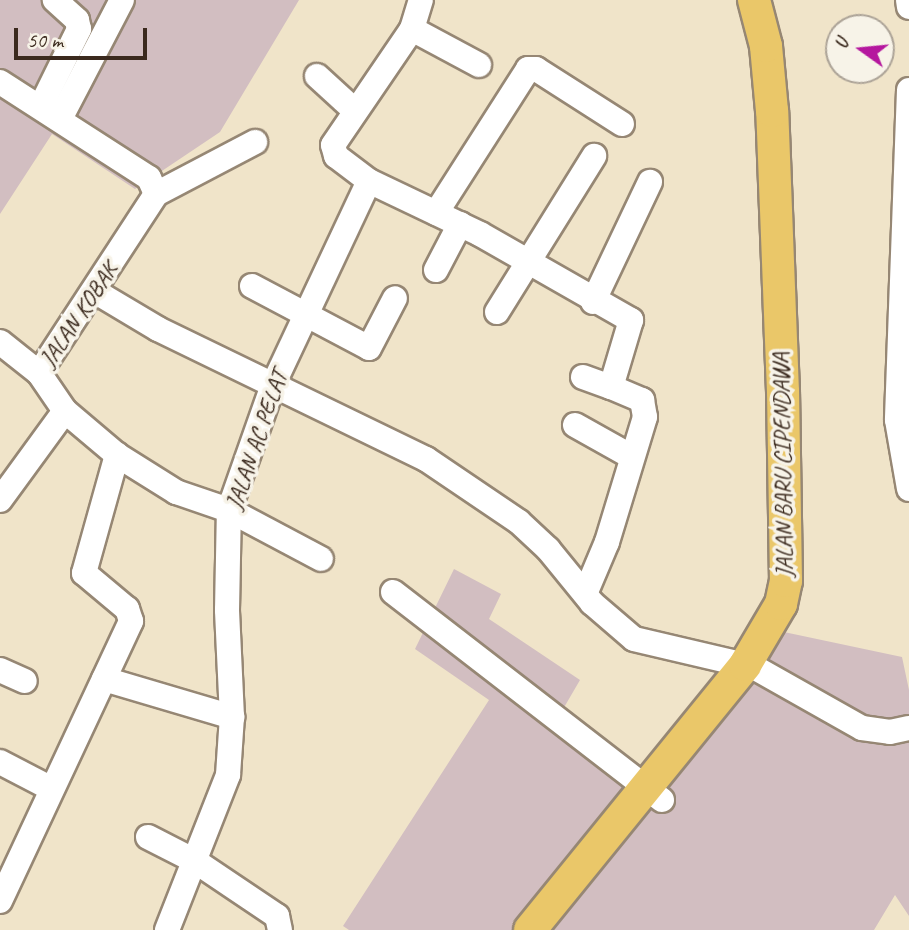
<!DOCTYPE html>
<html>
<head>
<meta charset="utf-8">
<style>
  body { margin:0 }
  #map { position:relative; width:909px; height:930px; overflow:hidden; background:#f0e4c9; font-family:Caveat,sans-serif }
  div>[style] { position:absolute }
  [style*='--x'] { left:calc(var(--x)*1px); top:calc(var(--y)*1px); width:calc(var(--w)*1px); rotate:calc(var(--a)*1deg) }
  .industrial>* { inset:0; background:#d2bec1 }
  .roads { filter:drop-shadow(2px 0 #968774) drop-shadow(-2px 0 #968774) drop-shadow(0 2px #968774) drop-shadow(0 -2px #968774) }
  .minor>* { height:24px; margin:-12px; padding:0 12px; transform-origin:12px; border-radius:12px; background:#fff }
  .major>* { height:32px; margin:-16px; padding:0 16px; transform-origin:16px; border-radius:16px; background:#eac769 }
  span { translate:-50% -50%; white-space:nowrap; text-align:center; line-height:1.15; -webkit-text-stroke:7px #f7f3e8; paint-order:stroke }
  .street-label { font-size:24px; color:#3b2a1e }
  .north { position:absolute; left:825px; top:14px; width:70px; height:70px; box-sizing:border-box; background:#f7f3e8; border:2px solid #aca397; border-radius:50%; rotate:285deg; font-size:19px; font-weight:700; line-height:28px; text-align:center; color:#3b2a1e }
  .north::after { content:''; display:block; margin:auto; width:24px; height:32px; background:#b5179e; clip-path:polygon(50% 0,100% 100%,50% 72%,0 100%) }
  .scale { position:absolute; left:14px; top:28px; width:133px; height:32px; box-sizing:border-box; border:4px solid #3b2a1e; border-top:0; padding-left:9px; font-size:21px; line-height:24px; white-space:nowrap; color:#3b2a1e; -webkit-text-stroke:5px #f7f3e8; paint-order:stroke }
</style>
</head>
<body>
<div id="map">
  <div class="industrial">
    <i style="clip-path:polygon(0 0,299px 0,220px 132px,135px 189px,52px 134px,0 214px)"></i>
    <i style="clip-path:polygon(454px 569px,501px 594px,489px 619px,580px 680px,559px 716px,650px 787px,765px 628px,902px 657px,909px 690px,909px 916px,895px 895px,874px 930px,349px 930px,343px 926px,489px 700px,415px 649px)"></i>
  </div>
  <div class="roads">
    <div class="minor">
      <i style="--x:908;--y:0;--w:7;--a:82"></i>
      <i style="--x:412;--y:29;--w:76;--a:28.2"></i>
      <i style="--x:317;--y:76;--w:49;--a:42.5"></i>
      <i style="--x:0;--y:82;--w:177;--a:32.8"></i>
      <i style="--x:149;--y:178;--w:17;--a:66"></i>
      <i style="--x:909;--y:90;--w:330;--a:92.1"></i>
      <i style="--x:897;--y:420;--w:70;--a:80.1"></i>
      <i style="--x:41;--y:106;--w:86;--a:-63.7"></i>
      <i style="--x:79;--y:29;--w:9;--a:-103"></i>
      <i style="--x:77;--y:20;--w:30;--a:-138"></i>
      <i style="--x:60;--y:119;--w:134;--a:-62.5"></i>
      <i style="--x:369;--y:181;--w:123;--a:25.5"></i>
      <i style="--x:480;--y:234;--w:174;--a:29.7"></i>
      <i style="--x:631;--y:320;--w:70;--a:106.6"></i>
      <i style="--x:611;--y:387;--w:34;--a:23"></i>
      <i style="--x:642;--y:400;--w:17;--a:80"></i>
      <i style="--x:645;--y:417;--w:131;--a:106.9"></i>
      <i style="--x:607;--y:542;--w:56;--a:112.9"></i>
      <i style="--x:156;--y:194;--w:112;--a:-27.7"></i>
      <i style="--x:436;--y:213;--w:171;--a:-57.4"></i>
      <i style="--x:528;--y:69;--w:8;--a:0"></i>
      <i style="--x:536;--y:69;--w:102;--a:32.6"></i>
      <i style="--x:436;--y:270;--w:52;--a:-62.4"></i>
      <i style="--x:252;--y:286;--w:132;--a:27.9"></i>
      <i style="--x:369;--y:348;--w:56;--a:-62.5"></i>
      <i style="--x:96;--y:292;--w:72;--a:30.8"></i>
      <i style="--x:158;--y:329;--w:298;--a:25.9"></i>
      <i style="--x:426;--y:459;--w:112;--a:34.1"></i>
      <i style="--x:519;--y:522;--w:40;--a:43"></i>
      <i style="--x:548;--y:549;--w:70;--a:50.8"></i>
      <i style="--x:592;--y:603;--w:55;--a:40.6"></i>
      <i style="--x:634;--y:639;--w:114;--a:13.2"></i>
      <i style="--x:593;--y:302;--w:133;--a:-64.6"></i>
      <i style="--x:497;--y:312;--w:184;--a:-58.1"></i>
      <i style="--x:0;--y:342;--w:50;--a:38.5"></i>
      <i style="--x:39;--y:373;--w:46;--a:55.6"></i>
      <i style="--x:65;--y:411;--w:68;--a:40.2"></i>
      <i style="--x:117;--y:455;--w:70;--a:32.1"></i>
      <i style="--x:176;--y:492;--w:56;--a:18.8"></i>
      <i style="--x:229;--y:510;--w:104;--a:28"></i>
      <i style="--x:39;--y:373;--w:214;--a:-56.8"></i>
      <i style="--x:583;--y:377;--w:30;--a:20"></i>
      <i style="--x:575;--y:425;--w:65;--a:29.3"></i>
      <i style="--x:0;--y:500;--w:110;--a:-53.9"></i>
      <i style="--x:393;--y:592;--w:340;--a:37.7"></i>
      <i style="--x:0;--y:670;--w:27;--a:24"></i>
      <i style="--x:759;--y:670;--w:118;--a:29.4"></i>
      <i style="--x:862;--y:728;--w:28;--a:8"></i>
      <i style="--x:890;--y:732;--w:19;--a:-12"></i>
      <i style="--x:104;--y:679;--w:134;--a:16.5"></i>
      <i style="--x:0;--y:762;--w:56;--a:27.5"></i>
      <i style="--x:148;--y:837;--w:53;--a:27.1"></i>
      <i style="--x:195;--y:861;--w:99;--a:33.9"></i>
      <i style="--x:277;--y:916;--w:14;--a:78"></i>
      <i style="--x:0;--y:901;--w:309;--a:-64.9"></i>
      <i style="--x:131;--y:621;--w:13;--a:-108"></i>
      <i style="--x:127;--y:609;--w:56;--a:-140.1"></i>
      <i style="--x:84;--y:573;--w:123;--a:-74.4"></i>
      <i style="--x:167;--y:930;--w:167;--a:-68.5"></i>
      <i style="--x:228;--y:775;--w:58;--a:-86.1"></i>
      <i style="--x:232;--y:717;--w:107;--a:-92.7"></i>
      <i style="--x:227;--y:610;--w:100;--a:-88.9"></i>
      <i style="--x:229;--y:510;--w:133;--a:-70.6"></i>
      <i style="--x:273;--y:385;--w:225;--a:-64.8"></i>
      <i style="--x:369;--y:181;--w:41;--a:-142.9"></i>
      <i style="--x:336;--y:156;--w:11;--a:-105"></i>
      <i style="--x:333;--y:145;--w:140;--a:-55.7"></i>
      <i style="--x:412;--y:29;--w:30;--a:-73"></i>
    </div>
    <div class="major">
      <i style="--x:530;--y:930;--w:341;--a:-50.9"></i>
      <i style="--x:745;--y:665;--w:71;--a:-59.5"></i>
      <i style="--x:781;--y:604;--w:24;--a:-78"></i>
      <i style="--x:786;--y:581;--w:189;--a:-90.9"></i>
      <i style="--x:783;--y:392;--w:281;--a:-92.2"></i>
      <i style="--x:772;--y:111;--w:65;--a:-95.3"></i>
      <i style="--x:766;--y:46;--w:48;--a:-104.6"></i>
    </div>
  </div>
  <div class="street-label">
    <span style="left:79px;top:315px;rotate:-56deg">JALAN KOBAK</span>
    <span style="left:257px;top:440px;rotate:-71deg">JALAN AC PELAT</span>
    <span style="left:783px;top:465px;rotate:-91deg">JALAN BARU CIPENDAWA</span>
  </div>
  <div class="north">U</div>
  <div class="scale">50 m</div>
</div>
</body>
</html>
